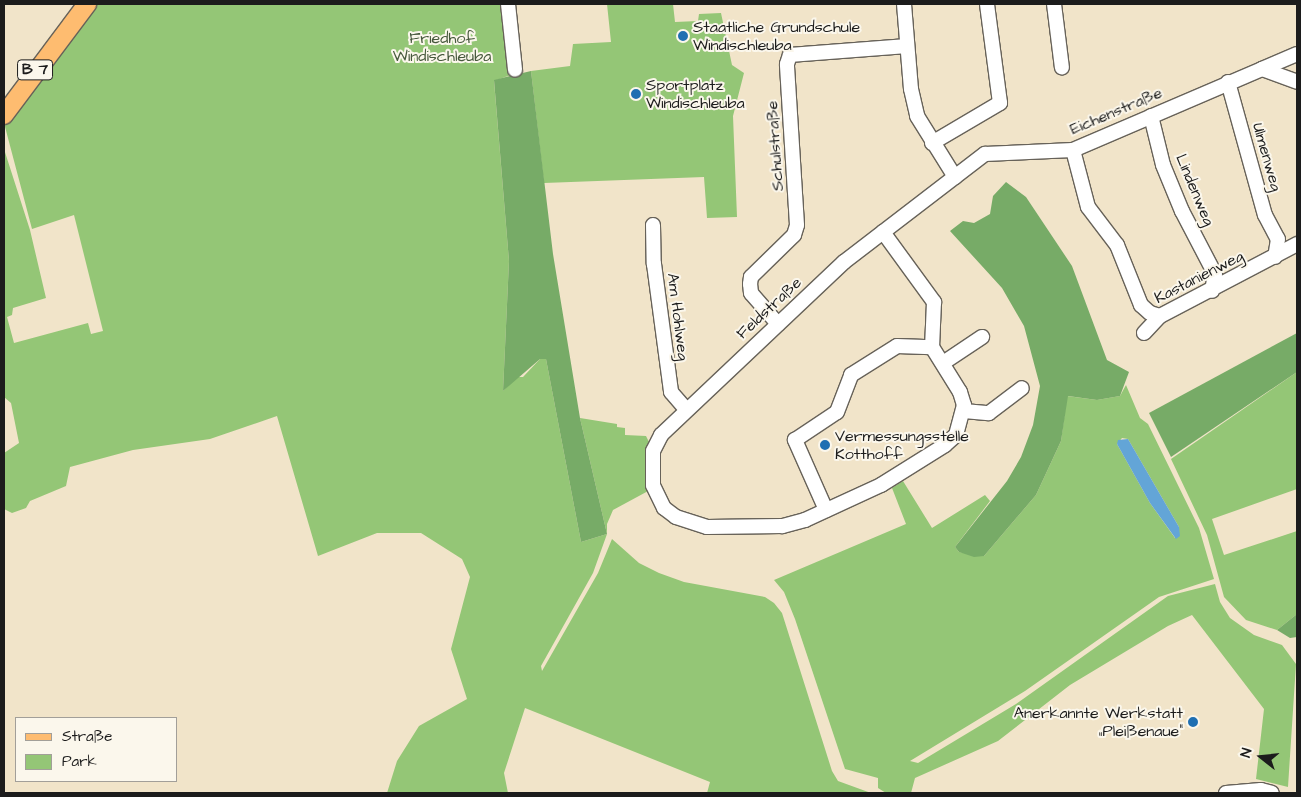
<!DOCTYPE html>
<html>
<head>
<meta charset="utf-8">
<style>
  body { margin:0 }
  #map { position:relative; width:1301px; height:797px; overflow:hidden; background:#f1e4c9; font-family:"Architects Daughter",sans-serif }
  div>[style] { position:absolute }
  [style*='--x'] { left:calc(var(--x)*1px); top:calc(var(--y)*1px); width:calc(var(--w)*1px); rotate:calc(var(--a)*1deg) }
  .green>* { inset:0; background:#94c676 }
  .forest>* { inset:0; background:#77ab67 }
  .water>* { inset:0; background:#63a5d7 }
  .roads { filter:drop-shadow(1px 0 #676259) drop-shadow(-1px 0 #676259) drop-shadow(0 1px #676259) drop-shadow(0 -1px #676259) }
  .minor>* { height:14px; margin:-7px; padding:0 7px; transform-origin:7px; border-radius:7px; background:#fff }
  .major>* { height:18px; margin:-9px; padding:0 9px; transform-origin:9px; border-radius:9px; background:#febc70 }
  .dots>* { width:14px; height:14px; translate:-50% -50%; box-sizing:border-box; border:2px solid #fbf7ec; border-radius:50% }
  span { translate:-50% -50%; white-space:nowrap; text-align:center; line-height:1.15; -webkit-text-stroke:4px #fbf7ec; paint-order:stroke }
  .shield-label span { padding:1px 4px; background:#fbf7ec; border:1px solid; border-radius:4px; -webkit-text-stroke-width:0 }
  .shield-label { font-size:15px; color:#1c1c1c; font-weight:700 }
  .poi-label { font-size:16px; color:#1c1c1c }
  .left { translate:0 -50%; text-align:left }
  .right { translate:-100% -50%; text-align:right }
  .park-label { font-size:16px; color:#46583c }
  .street-label { font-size:16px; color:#1c1c1c }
  .frame { position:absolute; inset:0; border:5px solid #1c1c1c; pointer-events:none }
  .legend { position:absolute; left:15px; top:717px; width:162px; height:65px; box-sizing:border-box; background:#fbf7ec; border:1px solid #a29f99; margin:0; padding:6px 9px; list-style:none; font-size:15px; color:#1c1c1c }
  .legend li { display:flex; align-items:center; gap:10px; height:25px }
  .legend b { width:25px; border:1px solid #a29f99 }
  .north { position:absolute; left:1236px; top:732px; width:50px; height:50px; -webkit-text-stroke:4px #fbf7ec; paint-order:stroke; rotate:286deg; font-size:14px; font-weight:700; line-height:20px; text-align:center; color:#1c1c1c }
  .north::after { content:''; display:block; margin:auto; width:18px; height:22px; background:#1c1c1c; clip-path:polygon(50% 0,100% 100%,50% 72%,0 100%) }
</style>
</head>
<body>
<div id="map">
  <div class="green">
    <i style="clip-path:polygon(94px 4px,503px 4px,511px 75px,494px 81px,509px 261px,503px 391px,517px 377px,523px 377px,540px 359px,546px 359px,581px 542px,607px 534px,580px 418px,617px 424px,617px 427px,625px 428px,625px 435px,646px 436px,650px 444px,645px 462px,650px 490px,613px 510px,607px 524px,607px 534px,593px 573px,541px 666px,542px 671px,598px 573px,612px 539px,639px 563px,659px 573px,684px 582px,765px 597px,774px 603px,782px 613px,832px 771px,838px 781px,871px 793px,707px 793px,710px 782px,525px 708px,504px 773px,508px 793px,387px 793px,397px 761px,419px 726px,467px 699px,451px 649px,470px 577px,462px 559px,421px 533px,377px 533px,318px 556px,277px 416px,210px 439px,133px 450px,70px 467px,66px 486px,30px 501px,26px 508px,12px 513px,4px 509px,4px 453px,19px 443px,11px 403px,4px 397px,4px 149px,30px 230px,46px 298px,13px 308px,12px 315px,7px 317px,14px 343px,88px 323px,91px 334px,103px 331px,74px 215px,32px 229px,4px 123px)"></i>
    <i style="clip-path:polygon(607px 4px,673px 4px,675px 22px,698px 21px,699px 14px,721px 13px,732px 65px,744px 73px,733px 116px,737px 217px,707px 218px,704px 177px,544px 183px,531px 71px,570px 66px,573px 44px,611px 42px)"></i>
    <i style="clip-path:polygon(1297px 372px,1297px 489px,1212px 519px,1224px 555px,1297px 531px,1297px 614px,1277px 630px,1246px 620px,1224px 597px,1207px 535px,1171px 459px)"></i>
    <i style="clip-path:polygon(evenodd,1126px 385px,1140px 418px,1148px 424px,1199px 528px,1214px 579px,1159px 597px,1025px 691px,910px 761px,918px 763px,1016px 704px,1168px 596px,1215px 584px,1220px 602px,1230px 618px,1254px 635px,1282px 645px,1296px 664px,1288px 787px,1256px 779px,1264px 709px,1192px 615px,1168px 626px,1070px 685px,998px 741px,915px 778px,911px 793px,886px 793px,878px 788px,878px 778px,845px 769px,795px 619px,784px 592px,774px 580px,906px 524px,892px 488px,903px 481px,932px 528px,985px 495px,990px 501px,955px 547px,959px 552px,984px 556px,1036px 495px,1061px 441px,1067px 396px,1097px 400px,1120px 396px,1126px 385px,1122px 438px,1128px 439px,1179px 527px,1175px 538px,1150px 503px,1117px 444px,1122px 438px)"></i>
  </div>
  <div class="forest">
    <i style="clip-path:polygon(531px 71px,553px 254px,580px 418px,607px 534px,581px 542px,546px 359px,540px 359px,503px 391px,509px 261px,494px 80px)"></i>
    <i style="clip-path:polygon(1006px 182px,1026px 197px,1072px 266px,1107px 360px,1129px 372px,1120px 396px,1097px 400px,1068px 396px,1061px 441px,1036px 495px,984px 556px,974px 557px,959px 552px,955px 547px,1007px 481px,1021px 457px,1033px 425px,1040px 386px,1024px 326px,1002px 288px,950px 231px,963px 221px,974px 223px,990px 214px,993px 196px)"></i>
    <i style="clip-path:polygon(1297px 333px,1297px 372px,1171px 457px,1149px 413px)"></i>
    <i style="clip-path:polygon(1297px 614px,1297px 637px,1290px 638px,1277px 630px)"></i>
  </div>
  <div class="water">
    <i style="clip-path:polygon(1128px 439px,1179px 527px,1180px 536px,1176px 539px,1150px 503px,1117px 444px,1118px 440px)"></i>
  </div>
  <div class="roads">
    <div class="minor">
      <i style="--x:508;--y:4;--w:66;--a:83.9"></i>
      <i style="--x:904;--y:4;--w:85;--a:85.3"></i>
      <i style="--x:911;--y:89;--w:28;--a:77"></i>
      <i style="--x:917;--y:116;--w:72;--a:58.1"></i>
      <i style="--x:1054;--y:4;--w:64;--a:82.9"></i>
      <i style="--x:1297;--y:54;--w:38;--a:157"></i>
      <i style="--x:1262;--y:69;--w:37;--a:20"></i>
      <i style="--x:1228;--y:82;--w:138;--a:74.5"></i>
      <i style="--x:1265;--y:215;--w:27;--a:62"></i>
      <i style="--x:1278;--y:239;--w:18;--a:99"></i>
      <i style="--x:1151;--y:116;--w:50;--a:76.2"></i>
      <i style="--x:1163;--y:165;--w:50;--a:67.6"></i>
      <i style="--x:1182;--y:211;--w:71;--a:62.4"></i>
      <i style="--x:1215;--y:274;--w:17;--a:100"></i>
      <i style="--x:932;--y:143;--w:79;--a:-30.5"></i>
      <i style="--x:1000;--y:103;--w:100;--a:-97.5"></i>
      <i style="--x:1073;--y:150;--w:59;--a:75.3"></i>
      <i style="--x:1088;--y:207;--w:48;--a:52.7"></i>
      <i style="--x:1117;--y:245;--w:65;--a:68.2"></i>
      <i style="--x:1141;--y:305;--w:12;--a:42"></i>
      <i style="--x:1150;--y:313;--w:10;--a:17"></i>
      <i style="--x:653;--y:225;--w:39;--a:89"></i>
      <i style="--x:654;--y:264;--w:129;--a:82.4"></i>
      <i style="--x:671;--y:392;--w:23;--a:49"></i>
      <i style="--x:883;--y:232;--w:87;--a:53.9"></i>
      <i style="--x:934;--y:302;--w:45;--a:92.5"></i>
      <i style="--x:932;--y:347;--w:53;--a:58.1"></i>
      <i style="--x:960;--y:392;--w:14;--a:73"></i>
      <i style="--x:964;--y:405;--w:31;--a:105"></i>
      <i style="--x:956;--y:435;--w:15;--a:138"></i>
      <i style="--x:945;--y:445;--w:75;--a:148"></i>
      <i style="--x:881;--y:485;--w:84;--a:155.3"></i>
      <i style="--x:805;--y:520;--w:24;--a:165"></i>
      <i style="--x:782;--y:526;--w:75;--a:179.2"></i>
      <i style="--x:707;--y:527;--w:33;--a:-162"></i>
      <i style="--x:676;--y:517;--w:15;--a:-143"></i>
      <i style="--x:664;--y:508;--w:25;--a:-116"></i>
      <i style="--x:653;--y:485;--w:34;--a:-90"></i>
      <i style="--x:653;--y:451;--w:18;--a:-63"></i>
      <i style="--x:661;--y:435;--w:252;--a:-43.4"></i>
      <i style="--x:844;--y:262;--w:178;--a:-37.5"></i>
      <i style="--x:985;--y:154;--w:88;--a:-2.6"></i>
      <i style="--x:1073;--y:150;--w:206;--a:-23.2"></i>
      <i style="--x:778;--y:324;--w:41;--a:-131.1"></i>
      <i style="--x:751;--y:293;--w:9;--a:-96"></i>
      <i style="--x:750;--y:284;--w:7;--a:-82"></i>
      <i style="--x:751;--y:277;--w:60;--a:-44.3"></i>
      <i style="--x:794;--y:235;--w:10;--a:-73"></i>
      <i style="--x:797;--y:225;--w:161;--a:-93.6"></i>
      <i style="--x:787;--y:64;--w:9;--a:-72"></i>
      <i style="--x:790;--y:55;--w:117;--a:-4.4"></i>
      <i style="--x:1144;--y:333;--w:23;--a:-47"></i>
      <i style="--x:1160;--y:316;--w:155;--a:-27.7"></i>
      <i style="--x:943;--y:363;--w:47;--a:-33.7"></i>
      <i style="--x:964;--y:411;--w:25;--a:5"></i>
      <i style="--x:989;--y:413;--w:41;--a:-37.1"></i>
      <i style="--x:826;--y:510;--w:77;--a:-113.9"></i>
      <i style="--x:795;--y:440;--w:50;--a:-33.7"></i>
      <i style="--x:837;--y:412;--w:40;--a:-69"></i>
      <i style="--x:851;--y:375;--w:54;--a:-32.2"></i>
      <i style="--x:897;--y:346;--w:35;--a:2"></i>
      <i style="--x:1226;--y:793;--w:35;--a:-5"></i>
      <i style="--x:1261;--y:790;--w:11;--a:15"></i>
    </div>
    <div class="major">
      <i style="--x:4;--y:115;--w:139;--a:-53.2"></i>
    </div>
  </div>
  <div class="dots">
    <i style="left:683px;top:36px;background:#1f6fb2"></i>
    <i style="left:636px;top:94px;background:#1f6fb2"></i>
    <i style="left:825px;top:445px;background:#1f6fb2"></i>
    <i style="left:1193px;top:722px;background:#1f6fb2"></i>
  </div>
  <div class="shield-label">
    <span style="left:35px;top:70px">B 7</span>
  </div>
  <div class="poi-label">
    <span class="left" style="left:693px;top:36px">Staatliche Grundschule<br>Windischleuba</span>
    <span class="left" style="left:646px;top:94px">Sportplatz<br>Windischleuba</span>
    <span class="left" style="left:835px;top:445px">Vermessungsstelle<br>Kotthoff</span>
    <span class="right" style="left:1183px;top:722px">Anerkannte Werkstatt<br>„Pleißenaue“</span>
  </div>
  <div class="park-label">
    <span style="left:442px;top:47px">Friedhof<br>Windischleuba</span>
  </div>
  <div class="street-label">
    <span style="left:1116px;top:111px;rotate:-23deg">Eichenstraße</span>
    <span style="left:775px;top:146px;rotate:-94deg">Schulstraße</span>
    <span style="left:1267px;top:157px;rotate:74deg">Ulmenweg</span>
    <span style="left:1195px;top:190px;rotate:67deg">Lindenweg</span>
    <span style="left:1199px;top:277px;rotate:-27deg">Kastanienweg</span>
    <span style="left:769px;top:308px;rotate:-43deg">Feldstraße</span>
    <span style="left:678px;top:317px;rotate:83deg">Am Hohlweg</span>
  </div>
  <div class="frame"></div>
  <ul class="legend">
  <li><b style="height:6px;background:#febc70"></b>Straße</li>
  <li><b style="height:14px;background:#94c676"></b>Park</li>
  </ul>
  <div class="north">N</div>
</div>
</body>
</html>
